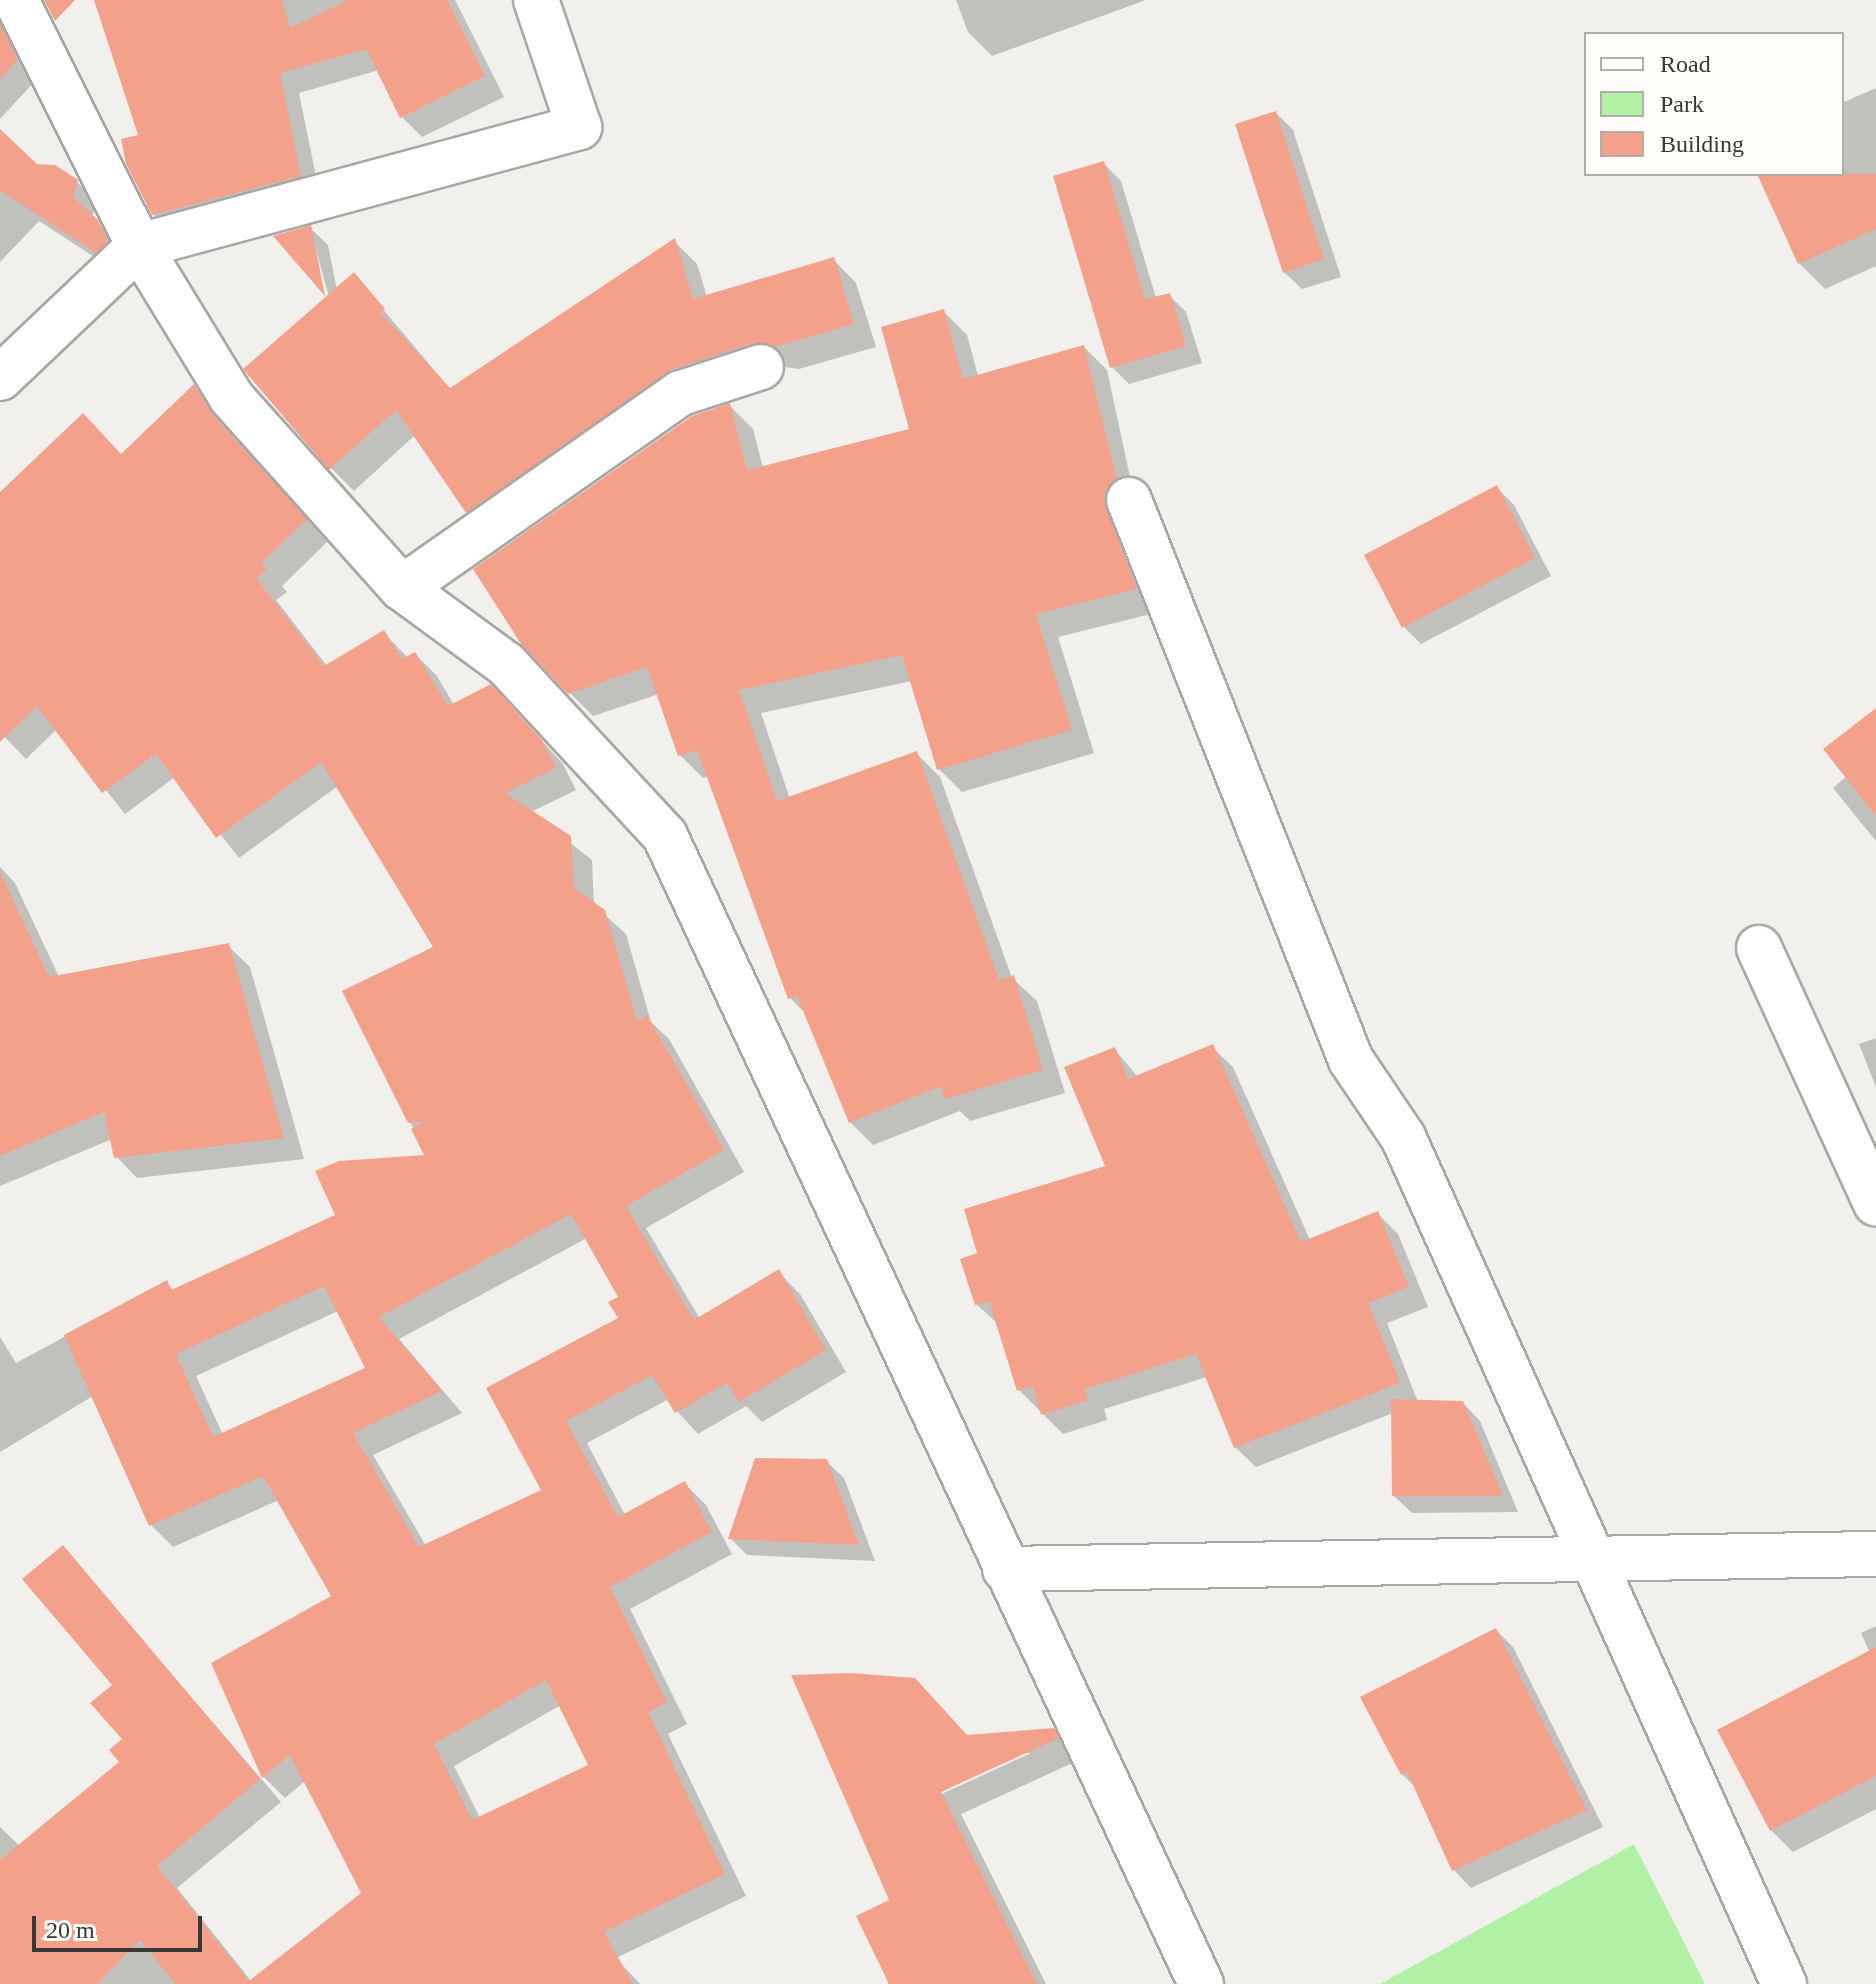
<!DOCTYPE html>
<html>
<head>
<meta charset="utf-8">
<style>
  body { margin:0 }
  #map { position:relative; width:1876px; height:1984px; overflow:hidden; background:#f1f0ec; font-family:"Times New Roman",serif }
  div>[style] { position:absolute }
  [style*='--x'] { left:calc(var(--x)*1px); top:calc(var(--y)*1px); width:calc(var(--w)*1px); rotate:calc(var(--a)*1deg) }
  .green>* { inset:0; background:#b0f1a6 }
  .shadow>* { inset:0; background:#0003 }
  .building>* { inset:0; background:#f4a18c }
  .roads { filter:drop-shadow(2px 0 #a9a7a4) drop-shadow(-2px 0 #a9a7a4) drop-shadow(0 2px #a9a7a4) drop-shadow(0 -2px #a9a7a4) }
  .minor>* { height:44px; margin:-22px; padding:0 22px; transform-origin:22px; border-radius:22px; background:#fff }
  span { translate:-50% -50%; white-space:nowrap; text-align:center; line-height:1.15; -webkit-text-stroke:6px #fefdf9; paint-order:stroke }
  .legend { position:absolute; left:1584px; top:32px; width:260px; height:144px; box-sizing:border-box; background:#fefdf9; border:2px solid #afaeab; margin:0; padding:10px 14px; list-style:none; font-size:24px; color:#383836 }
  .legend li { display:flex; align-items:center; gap:16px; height:40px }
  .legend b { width:40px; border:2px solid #afaeab }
  .scale { position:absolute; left:32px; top:1916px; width:170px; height:36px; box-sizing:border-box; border:4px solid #383836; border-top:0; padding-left:10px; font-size:24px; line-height:28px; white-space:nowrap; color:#383836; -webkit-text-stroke:6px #fefdf9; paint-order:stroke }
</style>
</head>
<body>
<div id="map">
  <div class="green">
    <i style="clip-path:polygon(1634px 1844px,1705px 1984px,1380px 1984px)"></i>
  </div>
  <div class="shadow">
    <i style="clip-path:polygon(0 0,36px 80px,0 119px)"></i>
    <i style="clip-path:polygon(100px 0,455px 0,504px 97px,422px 137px,402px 117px,379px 70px,299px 93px,320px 196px,173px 234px,153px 214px,141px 136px)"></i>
    <i style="clip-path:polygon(956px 0,1146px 0,992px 56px,968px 32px)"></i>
    <i style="clip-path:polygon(1876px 88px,1876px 266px,1825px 289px,1799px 263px,1759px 174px,1842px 174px,1842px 103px)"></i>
    <i style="clip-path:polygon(1276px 113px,1293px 130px,1341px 277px,1302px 289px,1284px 272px)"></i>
    <i style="clip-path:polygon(0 132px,36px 166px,77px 182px,97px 202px,92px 217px,117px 242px,116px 271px,39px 221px,0 262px)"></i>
    <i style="clip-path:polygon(1103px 163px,1121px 181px,1156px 298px,1169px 295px,1186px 312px,1202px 363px,1129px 384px,1112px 367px)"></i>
    <i style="clip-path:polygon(310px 228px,328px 245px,337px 290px,354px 275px,451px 390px,674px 241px,697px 264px,707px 297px,833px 259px,856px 283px,876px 347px,799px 369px,778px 366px,696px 392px,490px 535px,467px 512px,415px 435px,354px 491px,331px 468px,329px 297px)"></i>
    <i style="clip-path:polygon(944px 312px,967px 335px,978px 376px,1084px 347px,1107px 370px,1159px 612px,1058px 637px,1094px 753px,962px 792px,938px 768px,912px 681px,761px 713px,790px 799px,917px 754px,940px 777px,1012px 978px,1037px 1001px,1065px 1093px,970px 1121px,960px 1111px,873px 1145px,850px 1122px,807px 1015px,790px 998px,709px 776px,703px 778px,680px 755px,659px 694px,593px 716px,570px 693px,730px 406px,753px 429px,763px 468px,912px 430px)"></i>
    <i style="clip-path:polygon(evenodd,194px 386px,327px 542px,282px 586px,287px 592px,276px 600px,327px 666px,383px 632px,408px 658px,415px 654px,437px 676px,454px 705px,512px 708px,563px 764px,576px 790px,531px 812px,592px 860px,594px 905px,626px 934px,651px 1022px,669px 1039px,744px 1172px,646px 1228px,700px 1319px,778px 1272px,800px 1294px,846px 1372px,762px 1422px,746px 1406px,698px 1434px,667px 1400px,587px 1443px,625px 1515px,685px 1484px,706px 1505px,732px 1554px,630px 1609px,687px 1724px,668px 1734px,746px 1896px,616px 1958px,640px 1984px,0 1984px,0 1827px,20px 1846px,122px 1762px,125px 1739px,114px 1685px,63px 1547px,281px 1802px,177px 1888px,252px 1982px,363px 1893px,305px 1781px,285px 1798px,264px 1777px,213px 1664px,334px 1597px,279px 1500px,173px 1547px,151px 1525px,93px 1396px,0 1452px,0 1337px,16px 1363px,166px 1282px,175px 1291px,338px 1216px,428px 1157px,410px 1122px,436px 948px,338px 786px,239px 858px,175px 777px,125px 814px,57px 729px,26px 759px,0 732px,0 495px,122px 456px,194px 386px,587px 1238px,620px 1298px,621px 1319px,489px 1389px,544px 1491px,426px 1546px,373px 1455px,462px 1413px,399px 1339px,587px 1238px,194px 386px,338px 1311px,367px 1369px,223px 1435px,196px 1376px,338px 1311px,194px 386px,561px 1705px,591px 1766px,480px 1818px,454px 1766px,561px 1705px)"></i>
    <i style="clip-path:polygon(1497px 488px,1514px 505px,1551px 576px,1421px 644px,1404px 627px)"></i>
    <i style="clip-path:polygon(1876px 711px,1876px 841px,1833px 788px,1847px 776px)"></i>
    <i style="clip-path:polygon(0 867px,15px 883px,59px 977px,228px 946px,250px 967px,304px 1159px,137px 1178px,116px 1156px,112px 1139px,0 1186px)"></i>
    <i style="clip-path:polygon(1876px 1038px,1876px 1087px,1859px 1044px)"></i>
    <i style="clip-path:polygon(1212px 1047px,1233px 1067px,1310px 1240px,1378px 1214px,1398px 1234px,1428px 1307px,1387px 1323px,1418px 1402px,1463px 1403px,1480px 1421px,1518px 1512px,1412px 1513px,1394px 1496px,1393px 1413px,1256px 1467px,1235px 1447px,1207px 1377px,1104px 1409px,1107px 1420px,1063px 1434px,1019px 1390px,998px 1324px,976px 1304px,980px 1255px,1108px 1167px,1114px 1049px,1138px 1077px)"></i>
    <i style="clip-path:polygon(826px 1461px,844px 1478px,875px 1561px,747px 1555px,730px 1538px)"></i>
    <i style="clip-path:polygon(1876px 1626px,1876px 1809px,1793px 1852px,1771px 1830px,1870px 1653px,1861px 1633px)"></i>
    <i style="clip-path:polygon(1496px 1630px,1513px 1647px,1603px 1827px,1471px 1888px,1454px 1870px,1416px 1788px,1402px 1774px)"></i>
    <i style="clip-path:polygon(evenodd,794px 1677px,968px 1737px,1053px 1730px,1075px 1752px,1079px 1760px,961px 1814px,1046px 1984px,888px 1984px,891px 1901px,794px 1677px,1022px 1753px,1031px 1753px,933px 1798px,931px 1794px,1022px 1753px)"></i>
  </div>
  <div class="building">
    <i style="clip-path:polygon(44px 0,75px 0,55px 21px)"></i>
    <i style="clip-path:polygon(94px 0,282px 0,290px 28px,348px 0,447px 0,485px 76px,400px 118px,366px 49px,280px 73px,301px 176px,152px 215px,126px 164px,121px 139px,138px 135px)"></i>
    <i style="clip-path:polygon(0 24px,18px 60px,0 79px)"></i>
    <i style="clip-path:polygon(1276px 111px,1324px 259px,1283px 273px,1235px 124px)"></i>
    <i style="clip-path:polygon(0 129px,37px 164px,55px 165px,78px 180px,73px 197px,98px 220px,108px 241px,96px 253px,0 190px)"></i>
    <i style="clip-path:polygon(1104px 161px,1145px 299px,1170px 293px,1186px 346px,1110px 368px,1053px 176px)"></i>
    <i style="clip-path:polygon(1757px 174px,1876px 174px,1876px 229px,1798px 264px)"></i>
    <i style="clip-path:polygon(311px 225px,325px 296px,273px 236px)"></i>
    <i style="clip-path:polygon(675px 238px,693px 299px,834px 257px,854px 324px,775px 347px,753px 343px,673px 369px,466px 513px,396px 410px,329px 470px,243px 369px,354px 272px,385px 309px,380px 312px,450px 388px)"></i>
    <i style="clip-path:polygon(944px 309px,963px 379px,1084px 345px,1117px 479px,1104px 496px,1106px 508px,1137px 589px,1036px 614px,1072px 730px,937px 770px,902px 655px,739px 690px,777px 801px,917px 751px,999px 980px,1014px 975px,1043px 1070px,945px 1099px,941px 1086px,849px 1123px,797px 996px,788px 999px,697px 750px,678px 756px,647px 667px,568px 694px,521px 644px,473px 569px,692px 416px,730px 403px,747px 470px,909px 429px,881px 327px)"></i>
    <i style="clip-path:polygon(evenodd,194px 384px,212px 414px,307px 519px,261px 563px,267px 570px,256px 578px,324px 666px,384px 630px,402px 659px,415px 652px,448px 706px,491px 684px,542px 740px,556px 768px,505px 793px,571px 836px,574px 888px,605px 910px,637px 1021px,647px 1015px,724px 1150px,626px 1206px,694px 1320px,779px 1269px,826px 1350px,739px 1402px,727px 1383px,675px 1413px,652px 1375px,566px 1421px,618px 1517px,685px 1481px,712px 1532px,610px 1587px,667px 1702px,648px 1712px,725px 1874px,604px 1932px,633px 1984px,176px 1984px,140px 1940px,97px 1984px,0 1984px,0 1860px,119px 1762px,109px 1750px,122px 1739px,90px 1703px,112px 1685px,22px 1579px,63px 1545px,260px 1779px,157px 1866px,249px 1981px,361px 1893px,290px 1755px,262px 1778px,211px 1663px,331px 1596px,263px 1476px,149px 1526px,64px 1335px,167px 1280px,171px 1290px,335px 1215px,315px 1171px,339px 1161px,424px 1155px,411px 1129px,427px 1121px,408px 1123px,342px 991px,433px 947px,321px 762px,216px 838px,156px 754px,102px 793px,37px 706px,0 742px,0 492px,83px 413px,121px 454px,194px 384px,571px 1214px,618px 1297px,608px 1302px,618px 1318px,486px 1388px,541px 1490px,419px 1547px,353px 1433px,442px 1391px,379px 1317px,571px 1214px,194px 384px,324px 1286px,365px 1368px,213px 1437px,176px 1354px,324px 1286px,194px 384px,546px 1680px,588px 1765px,472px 1820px,434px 1744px,546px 1680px)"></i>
    <i style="clip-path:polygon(1497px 485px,1535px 558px,1402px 628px,1364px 555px)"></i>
    <i style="clip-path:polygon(1876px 708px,1876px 816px,1823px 749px)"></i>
    <i style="clip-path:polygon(0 872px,49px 977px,229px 943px,284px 1138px,114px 1158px,104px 1112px,0 1156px)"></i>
    <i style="clip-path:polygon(1213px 1044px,1301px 1242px,1378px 1211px,1409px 1287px,1368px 1303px,1400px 1383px,1234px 1448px,1196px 1354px,1085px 1389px,1088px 1400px,1041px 1415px,1033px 1386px,1017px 1391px,989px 1301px,975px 1305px,960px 1259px,977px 1253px,964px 1209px,1105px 1166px,1064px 1067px,1115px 1047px,1128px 1079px)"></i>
    <i style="clip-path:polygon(1391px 1399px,1463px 1401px,1503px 1496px,1392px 1496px)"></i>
    <i style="clip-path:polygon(755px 1458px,827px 1459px,859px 1545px,728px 1539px)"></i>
    <i style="clip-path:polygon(1496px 1628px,1587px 1810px,1452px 1871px,1407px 1772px,1401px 1775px,1360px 1697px)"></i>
    <i style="clip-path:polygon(1876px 1647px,1876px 1776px,1770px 1831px,1717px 1730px)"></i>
    <i style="clip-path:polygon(851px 1673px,915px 1678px,967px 1735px,1054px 1728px,1059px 1738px,941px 1792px,1037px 1984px,889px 1984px,856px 1916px,889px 1900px,791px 1675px)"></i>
  </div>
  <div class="roads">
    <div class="minor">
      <i style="--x:16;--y:0;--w:275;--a:63.4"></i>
      <i style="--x:139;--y:246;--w:177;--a:58.6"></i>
      <i style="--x:231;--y:397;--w:256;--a:48.2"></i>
      <i style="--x:402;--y:588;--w:129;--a:36.2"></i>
      <i style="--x:506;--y:664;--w:234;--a:47.2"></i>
      <i style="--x:665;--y:836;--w:1267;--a:64.97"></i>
      <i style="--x:0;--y:378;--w:192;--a:-43.5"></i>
      <i style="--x:139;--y:246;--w:456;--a:-15.1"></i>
      <i style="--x:579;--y:127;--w:134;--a:-108.7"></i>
      <i style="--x:1129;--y:500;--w:602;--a:68.38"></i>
      <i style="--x:1351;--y:1060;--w:93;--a:56"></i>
      <i style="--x:1403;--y:1137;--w:929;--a:65.78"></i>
      <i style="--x:402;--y:588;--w:340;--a:-35"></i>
      <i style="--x:681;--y:393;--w:84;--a:-18"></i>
      <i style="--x:1759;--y:948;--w:281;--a:65.4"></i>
      <i style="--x:1005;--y:1569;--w:871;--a:-0.99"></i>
    </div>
  </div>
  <ul class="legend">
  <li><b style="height:10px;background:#fff"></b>Road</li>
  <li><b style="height:22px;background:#b0f1a6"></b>Park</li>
  <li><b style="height:22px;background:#f4a18c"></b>Building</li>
  </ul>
  <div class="scale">20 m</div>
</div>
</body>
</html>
